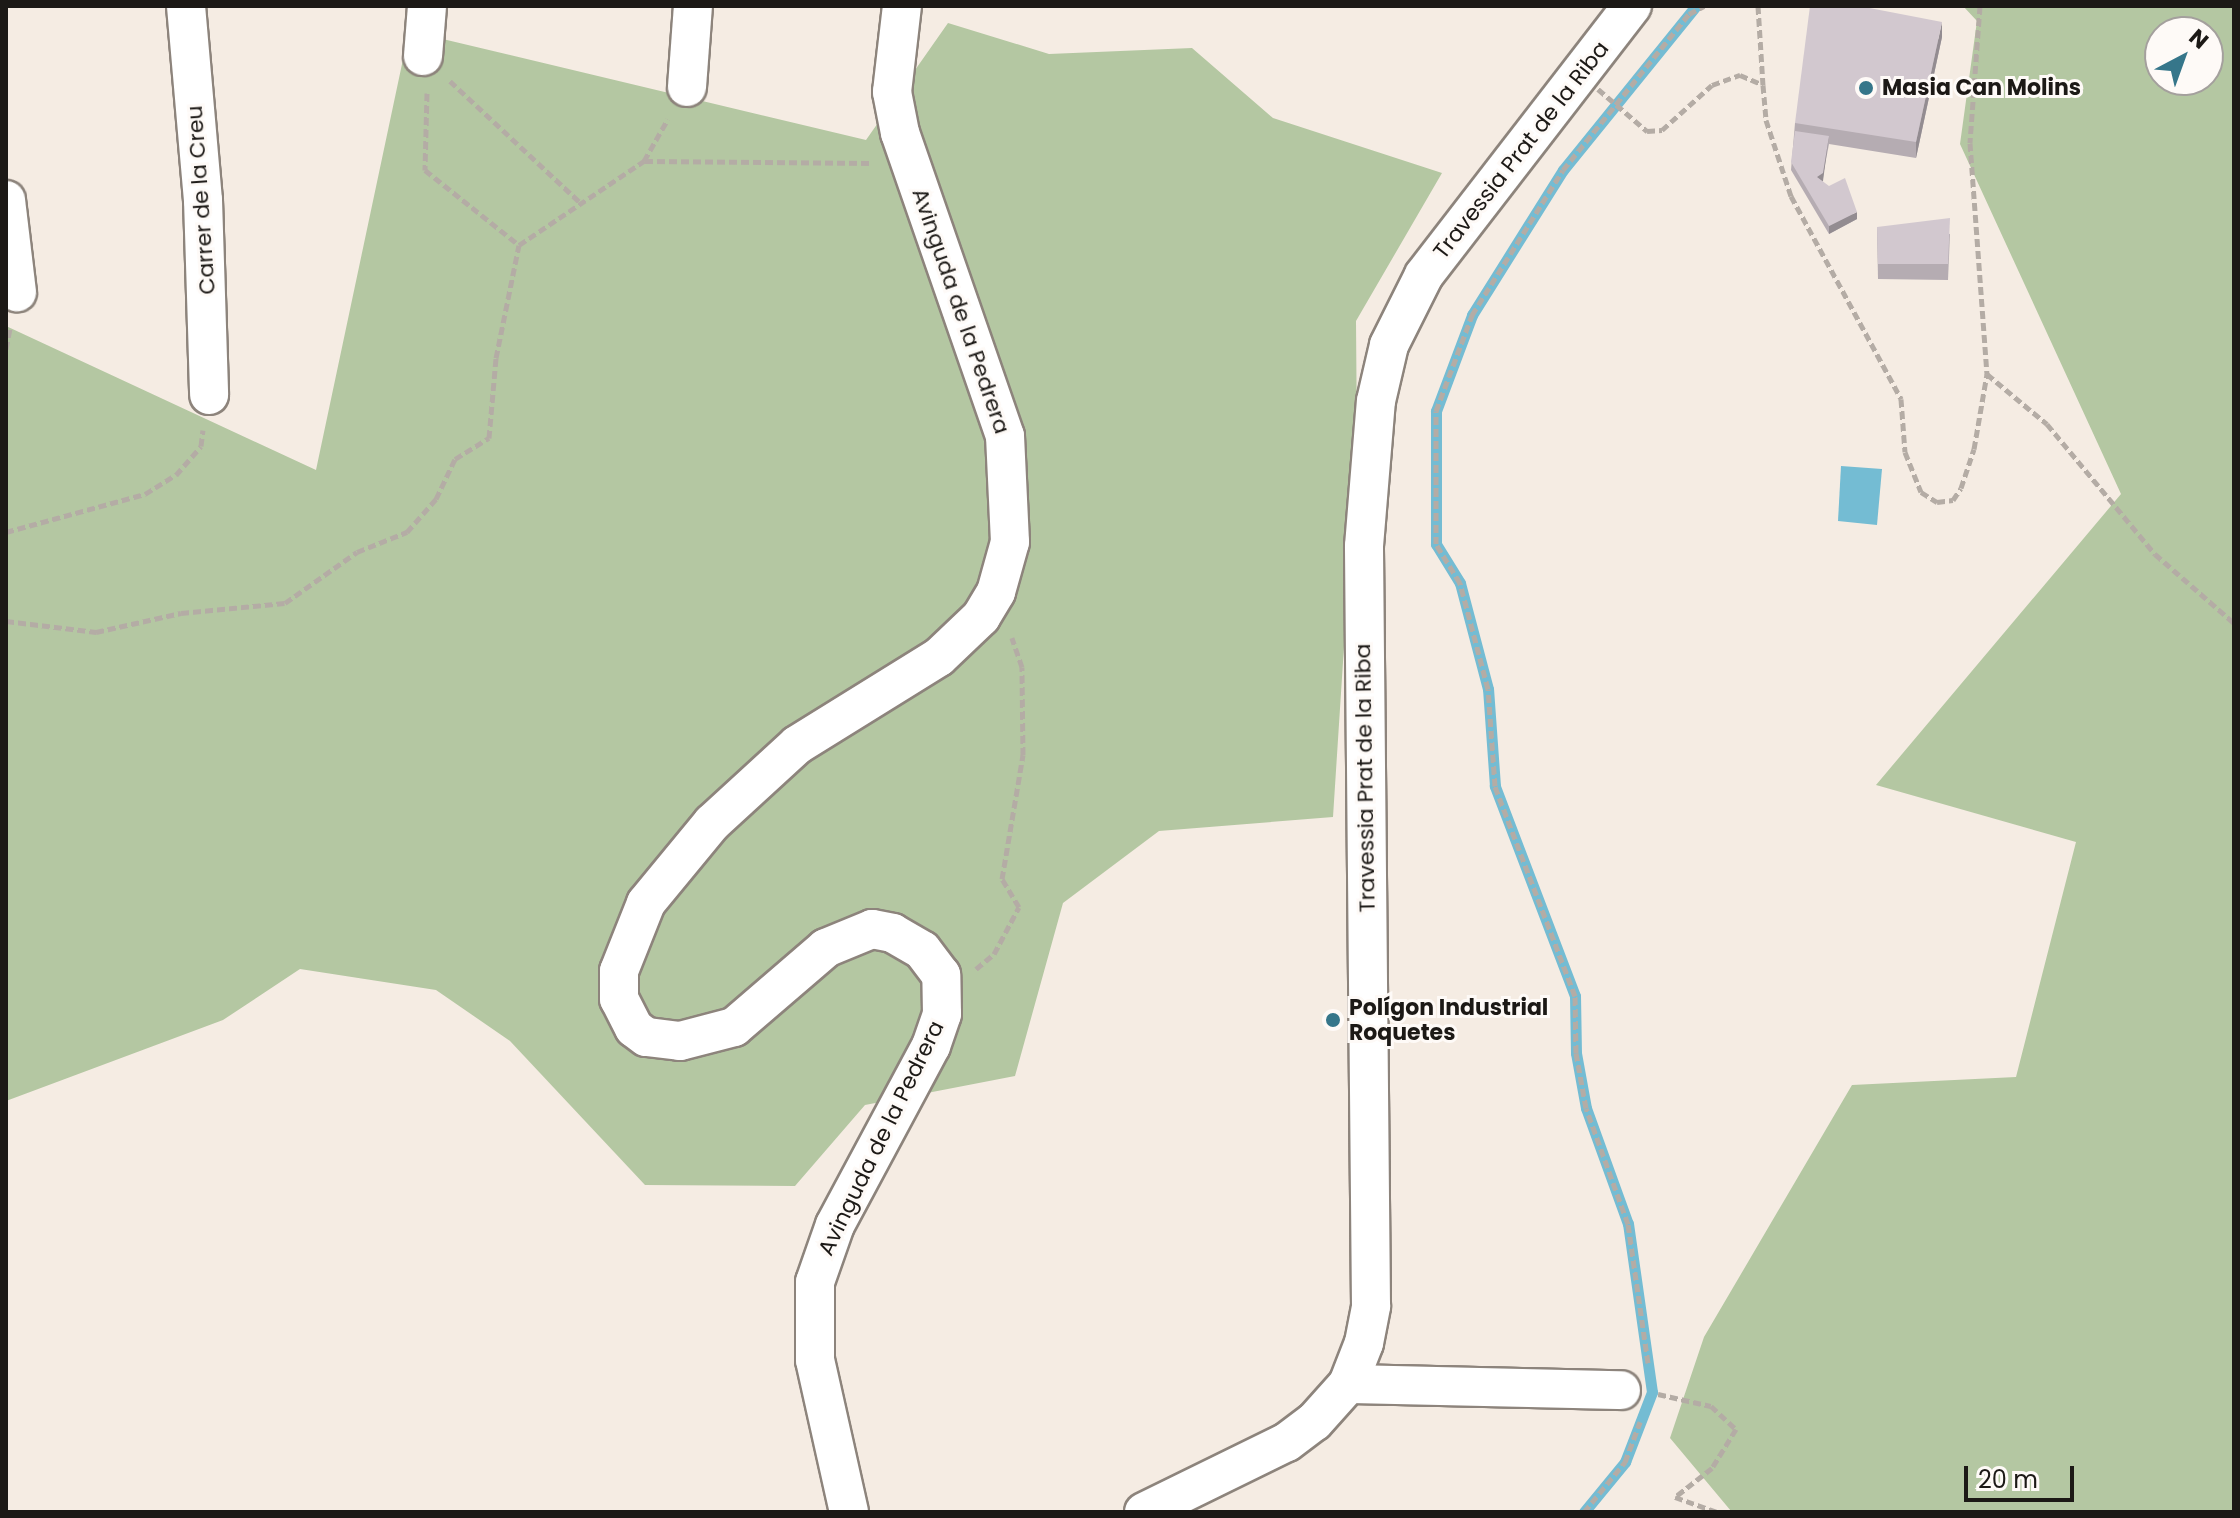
<!DOCTYPE html>
<html>
<head>
<meta charset="utf-8">
<style>
  body { margin:0 }
  #map { position:relative; width:2240px; height:1518px; overflow:hidden; background:#f5ece3; font-family:Poppins,sans-serif }
  div>[style] { position:absolute }
  [style*='--x'] { left:calc(var(--x)*1px); top:calc(var(--y)*1px); width:calc(var(--w)*1px); rotate:calc(var(--a)*1deg) }
  .green>* { inset:0; background:#b4c7a2 }
  .water>* { inset:0; background:#74bcd3 }
  .stream>* { height:11px; margin:-5.5px; padding:0 5.5px; transform-origin:5.5px; border-radius:5.5px; background:#74bcd3 }
  .path>* { height:5px; margin-top:-2.5px; transform-origin:0; background:repeating-linear-gradient(90deg,#b4aca5 0 8px,transparent 0 12px) }
  .roads { filter:drop-shadow(2px 0 #8d847c) drop-shadow(-2px 0 #8d847c) drop-shadow(0 2px #8d847c) drop-shadow(0 -2px #8d847c) }
  .minor>* { height:38px; margin:-19px; padding:0 19px; transform-origin:19px; border-radius:19px; background:#fff }
  .path-bridge>* { height:5px; margin-top:-2.5px; transform-origin:0; background:repeating-linear-gradient(90deg,#b4aca5 0 8px,transparent 0 12px) }
  .wall>* { inset:0; background:#b5acb2 }
  .shaded-wall>* { inset:0; background:#938c91 }
  .building>* { inset:0; background:#d2c8cf }
  .dots>* { width:22px; height:22px; translate:-50% -50%; box-sizing:border-box; border:4px solid #fefaf7; border-radius:50% }
  span { translate:-50% -50%; white-space:nowrap; text-align:center; line-height:1.15; -webkit-text-stroke:6px #fefaf7; paint-order:stroke }
  .poi-label { font-size:22px; color:#1c1916; font-weight:700 }
  .left { translate:0 -50%; text-align:left }
  .street-label { font-size:22px; color:#1c1916 }
  .frame { position:absolute; inset:0; border:8px solid #1c1916; pointer-events:none }
  .north { position:absolute; left:2144px; top:16px; width:80px; height:80px; box-sizing:border-box; background:#fefaf7; border:2px solid #a4a09d; border-radius:50%; rotate:41deg; font-size:22px; font-weight:700; line-height:32px; text-align:center; color:#1c1916 }
  .north::after { content:''; display:block; margin:auto; width:28px; height:36px; background:#36768a; clip-path:polygon(50% 0,100% 100%,50% 72%,0 100%) }
  .scale { position:absolute; left:1964px; top:1466px; width:110px; height:36px; box-sizing:border-box; border:4px solid #1c1916; border-top:0; padding-left:10px; font-size:24px; line-height:28px; white-space:nowrap; color:#1c1916; -webkit-text-stroke:6px #fefaf7; paint-order:stroke }
</style>
</head>
<body>
<div id="map">
  <div class="green">
    <i style="clip-path:polygon(evenodd,1963px 6px,2234px 6px,2234px 1512px,1739px 1512px,1731px 1511px,1670px 1438px,1704px 1337px,1852px 1085px,2016px 1077px,2076px 842px,1876px 785px,2121px 494px,1960px 144px,1977px 21px,1963px 6px,2160px 32px,2208px 32px,2208px 80px,2160px 80px,2160px 32px)"></i>
    <i style="clip-path:polygon(948px 23px,1049px 54px,1192px 48px,1273px 118px,1442px 173px,1356px 321px,1357px 445px,1333px 817px,1159px 831px,1063px 903px,1015px 1076px,865px 1105px,795px 1186px,645px 1185px,510px 1041px,436px 990px,300px 969px,223px 1020px,6px 1101px,6px 326px,316px 470px,409px 31px,866px 140px)"></i>
  </div>
  <div class="water">
    <i style="clip-path:polygon(1841px 466px,1882px 469px,1877px 525px,1838px 521px)"></i>
  </div>
  <div class="stream">
    <i style="--x:1584;--y:1512;--w:65;--a:-50.6"></i>
    <i style="--x:1625;--y:1462;--w:75;--a:-68.9"></i>
    <i style="--x:1652;--y:1392;--w:170;--a:-98.1"></i>
    <i style="--x:1628;--y:1224;--w:123;--a:-109.9"></i>
    <i style="--x:1586;--y:1108;--w:56;--a:-100.3"></i>
    <i style="--x:1576;--y:1053;--w:57;--a:-91"></i>
    <i style="--x:1575;--y:996;--w:225;--a:-110.9"></i>
    <i style="--x:1495;--y:786;--w:97;--a:-94.1"></i>
    <i style="--x:1488;--y:689;--w:110;--a:-104.8"></i>
    <i style="--x:1460;--y:583;--w:46;--a:-121.6"></i>
    <i style="--x:1436;--y:544;--w:133;--a:-90"></i>
    <i style="--x:1436;--y:411;--w:103;--a:-69.4"></i>
    <i style="--x:1472;--y:315;--w:171;--a:-57.9"></i>
    <i style="--x:1563;--y:170;--w:211;--a:-51"></i>
  </div>
  <div class="path">
    <i style="--x:1758;--y:6;--w:79;--a:86.4"></i>
    <i style="--x:1980;--y:6;--w:137;--a:94.2"></i>
    <i style="--x:1970;--y:143;--w:232;--a:85.8"></i>
    <i style="--x:450;--y:81;--w:179;--a:43"></i>
    <i style="--x:427;--y:93;--w:77;--a:91.5"></i>
    <i style="--x:425;--y:170;--w:120;--a:38.6"></i>
    <i style="--x:1647;--y:131;--w:15;--a:-4"></i>
    <i style="--x:1662;--y:130;--w:67;--a:-42"></i>
    <i style="--x:1712;--y:85;--w:30;--a:-20"></i>
    <i style="--x:1740;--y:75;--w:25;--a:23"></i>
    <i style="--x:1763;--y:85;--w:35;--a:85"></i>
    <i style="--x:1766;--y:120;--w:80;--a:71.8"></i>
    <i style="--x:1791;--y:196;--w:231;--a:61.5"></i>
    <i style="--x:1901;--y:399;--w:53;--a:85.7"></i>
    <i style="--x:1905;--y:452;--w:43;--a:68.2"></i>
    <i style="--x:1921;--y:492;--w:19;--a:32"></i>
    <i style="--x:1937;--y:502;--w:16;--a:-7"></i>
    <i style="--x:1953;--y:500;--w:14;--a:-56"></i>
    <i style="--x:1961;--y:488;--w:41;--a:-71.6"></i>
    <i style="--x:1974;--y:449;--w:76;--a:-80.2"></i>
    <i style="--x:1987;--y:374;--w:78;--a:39.8"></i>
    <i style="--x:2047;--y:424;--w:169;--a:50.3"></i>
    <i style="--x:2155;--y:554;--w:105;--a:41.1"></i>
    <i style="--x:645;--y:161;--w:226;--a:0.5"></i>
    <i style="--x:6;--y:349;--w:21;--a:-79"></i>
    <i style="--x:6;--y:532;--w:144;--a:-15.3"></i>
    <i style="--x:145;--y:494;--w:36;--a:-32"></i>
    <i style="--x:176;--y:475;--w:38;--a:-49"></i>
    <i style="--x:201;--y:446;--w:16;--a:-83"></i>
    <i style="--x:6;--y:621;--w:91;--a:7"></i>
    <i style="--x:96;--y:632;--w:87;--a:-12.6"></i>
    <i style="--x:181;--y:613;--w:104;--a:-5.5"></i>
    <i style="--x:285;--y:603;--w:88;--a:-35.3"></i>
    <i style="--x:357;--y:552;--w:54;--a:-21.8"></i>
    <i style="--x:407;--y:532;--w:44;--a:-48.7"></i>
    <i style="--x:436;--y:499;--w:44;--a:-64.6"></i>
    <i style="--x:455;--y:459;--w:40;--a:-32"></i>
    <i style="--x:489;--y:438;--w:80;--a:-85"></i>
    <i style="--x:496;--y:358;--w:115;--a:-78.5"></i>
    <i style="--x:519;--y:245;--w:151;--a:-33.9"></i>
    <i style="--x:644;--y:161;--w:48;--a:-60.3"></i>
    <i style="--x:976;--y:969;--w:23;--a:-40"></i>
    <i style="--x:994;--y:954;--w:53;--a:-62"></i>
    <i style="--x:1019;--y:907;--w:33;--a:-121"></i>
    <i style="--x:1002;--y:879;--w:126;--a:-80.4"></i>
    <i style="--x:1023;--y:755;--w:88;--a:-90.7"></i>
    <i style="--x:1022;--y:667;--w:31;--a:-109"></i>
    <i style="--x:1648;--y:1363;--w:140;--a:-98.2"></i>
    <i style="--x:1628;--y:1224;--w:123;--a:-109.9"></i>
    <i style="--x:1586;--y:1108;--w:56;--a:-100.3"></i>
    <i style="--x:1576;--y:1053;--w:57;--a:-91"></i>
    <i style="--x:1575;--y:996;--w:225;--a:-110.9"></i>
    <i style="--x:1495;--y:786;--w:97;--a:-94.1"></i>
    <i style="--x:1488;--y:689;--w:110;--a:-104.8"></i>
    <i style="--x:1460;--y:583;--w:46;--a:-121.6"></i>
    <i style="--x:1436;--y:544;--w:133;--a:-90"></i>
    <i style="--x:1436;--y:411;--w:103;--a:-69.4"></i>
    <i style="--x:1472;--y:315;--w:171;--a:-57.9"></i>
    <i style="--x:1563;--y:170;--w:201;--a:-51.1"></i>
    <i style="--x:1689;--y:14;--w:17;--a:-28"></i>
    <i style="--x:1658;--y:1394;--w:54;--a:12.8"></i>
    <i style="--x:1711;--y:1406;--w:34;--a:43"></i>
    <i style="--x:1736;--y:1429;--w:46;--a:121.6"></i>
    <i style="--x:1712;--y:1468;--w:47;--a:141.9"></i>
    <i style="--x:1675;--y:1497;--w:45;--a:19.7"></i>
    <i style="--x:1584;--y:1512;--w:65;--a:-50.6"></i>
    <i style="--x:1625;--y:1462;--w:43;--a:-69.4"></i>
  </div>
  <div class="roads">
    <div class="minor">
      <i style="--x:186;--y:6;--w:195;--a:85"></i>
      <i style="--x:203;--y:200;--w:195;--a:88.2"></i>
      <i style="--x:423;--y:56;--w:50;--a:-85.4"></i>
      <i style="--x:687;--y:87;--w:81;--a:-85.8"></i>
      <i style="--x:6;--y:200;--w:93;--a:83.2"></i>
      <i style="--x:1348;--y:1384;--w:273;--a:1.3"></i>
      <i style="--x:849;--y:1512;--w:156;--a:-102.6"></i>
      <i style="--x:815;--y:1360;--w:78;--a:-90"></i>
      <i style="--x:815;--y:1282;--w:60;--a:-70.7"></i>
      <i style="--x:835;--y:1225;--w:203;--a:-61.8"></i>
      <i style="--x:931;--y:1046;--w:34;--a:-71"></i>
      <i style="--x:942;--y:1014;--w:39;--a:-91"></i>
      <i style="--x:941;--y:975;--w:31;--a:-127"></i>
      <i style="--x:922;--y:950;--w:34;--a:-150"></i>
      <i style="--x:893;--y:933;--w:21;--a:-169"></i>
      <i style="--x:872;--y:929;--w:50;--a:157.6"></i>
      <i style="--x:826;--y:948;--w:121;--a:139.3"></i>
      <i style="--x:734;--y:1027;--w:56;--a:165.5"></i>
      <i style="--x:680;--y:1041;--w:34;--a:-173"></i>
      <i style="--x:646;--y:1037;--w:15;--a:-143"></i>
      <i style="--x:634;--y:1028;--w:33;--a:-117"></i>
      <i style="--x:619;--y:999;--w:28;--a:-90"></i>
      <i style="--x:619;--y:971;--w:73;--a:-68.3"></i>
      <i style="--x:646;--y:903;--w:104;--a:-50.5"></i>
      <i style="--x:712;--y:823;--w:115;--a:-42.5"></i>
      <i style="--x:797;--y:745;--w:167;--a:-31.8"></i>
      <i style="--x:939;--y:657;--w:58;--a:-43.6"></i>
      <i style="--x:981;--y:617;--w:29;--a:-59"></i>
      <i style="--x:996;--y:592;--w:52;--a:-74.4"></i>
      <i style="--x:1010;--y:542;--w:106;--a:-92.7"></i>
      <i style="--x:1005;--y:436;--w:321;--a:-109.1"></i>
      <i style="--x:900;--y:133;--w:42;--a:-101"></i>
      <i style="--x:892;--y:92;--w:87;--a:-83.4"></i>
      <i style="--x:1144;--y:1512;--w:159;--a:-26.1"></i>
      <i style="--x:1287;--y:1442;--w:34;--a:-37"></i>
      <i style="--x:1314;--y:1422;--w:51;--a:-48.2"></i>
      <i style="--x:1348;--y:1384;--w:44;--a:-68.7"></i>
      <i style="--x:1364;--y:1343;--w:38;--a:-79"></i>
      <i style="--x:1371;--y:1306;--w:760;--a:-90.53"></i>
      <i style="--x:1364;--y:546;--w:145;--a:-85.3"></i>
      <i style="--x:1376;--y:401;--w:57;--a:-76.9"></i>
      <i style="--x:1389;--y:345;--w:78;--a:-63.4"></i>
      <i style="--x:1424;--y:275;--w:340;--a:-52.3"></i>
    </div>
  </div>
  <div class="path-bridge">
    <i style="--x:1598;--y:89;--w:65;--a:40.6"></i>
  </div>
  <div class="wall">
    <i style="clip-path:polygon(1942px 37px,1916px 158px,1829px 144px,1822px 181px,1857px 219px,1829px 234px,1791px 170px,1795px 123px)"></i>
    <i style="clip-path:polygon(1877px 227px,1950px 234px,1948px 280px,1878px 279px)"></i>
  </div>
  <div class="shaded-wall">
    <i style="clip-path:polygon(1942px 22px,1942px 37px,1916px 158px,1916px 142px)"></i>
    <i style="clip-path:polygon(1829px 136px,1823px 181px,1817px 185px,1817px 177px)"></i>
    <i style="clip-path:polygon(1857px 212px,1857px 219px,1829px 234px,1829px 226px)"></i>
  </div>
  <div class="building">
    <i style="clip-path:polygon(1810px 6px,1859px 6px,1942px 22px,1916px 142px,1795px 123px)"></i>
    <i style="clip-path:polygon(1795px 131px,1829px 136px,1823px 173px,1817px 177px,1829px 186px,1845px 178px,1857px 212px,1829px 226px,1791px 162px)"></i>
    <i style="clip-path:polygon(1950px 218px,1948px 264px,1878px 264px,1877px 227px)"></i>
  </div>
  <div class="dots">
    <i style="left:1866px;top:88px;background:#36768a"></i>
    <i style="left:1333px;top:1020px;background:#36768a"></i>
  </div>
  <div class="poi-label">
    <span class="left" style="left:1882px;top:88px">Masia Can Molins</span>
    <span class="left" style="left:1349px;top:1020px">Polígon Industrial<br>Roquetes</span>
  </div>
  <div class="street-label">
    <span style="left:1521px;top:150px;rotate:-52deg">Travessia Prat de la Riba</span>
    <span style="left:201px;top:200px;rotate:-94deg">Carrer de la Creu</span>
    <span style="left:961px;top:311px;rotate:71deg">Avinguda de la Pedrera</span>
    <span style="left:1365px;top:778px;rotate:-91deg">Travessia Prat de la Riba</span>
    <span style="left:881px;top:1138px;rotate:-64deg">Avinguda de la Pedrera</span>
  </div>
  <div class="frame"></div>
  <div class="north">N</div>
  <div class="scale">20 m</div>
</div>
</body>
</html>
